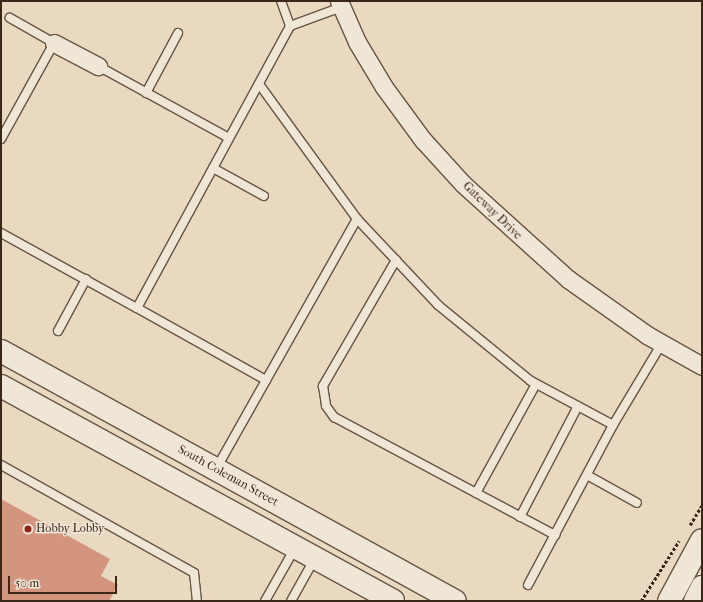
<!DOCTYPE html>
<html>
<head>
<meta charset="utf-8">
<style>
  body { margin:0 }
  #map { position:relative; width:703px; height:602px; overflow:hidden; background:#e8d9c0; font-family:"IM FELL French Canon",serif }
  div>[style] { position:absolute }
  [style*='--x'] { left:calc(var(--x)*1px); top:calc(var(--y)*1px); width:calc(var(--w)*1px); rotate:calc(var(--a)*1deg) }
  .building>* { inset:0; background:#d3957e }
  .path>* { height:2.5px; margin-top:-1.25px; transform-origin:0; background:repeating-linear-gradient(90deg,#3b2718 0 3px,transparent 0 5px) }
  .roads { filter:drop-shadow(1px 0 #665442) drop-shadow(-1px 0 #665442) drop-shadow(0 1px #665442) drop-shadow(0 -1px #665442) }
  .lane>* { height:8px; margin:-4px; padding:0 4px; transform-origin:4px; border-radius:4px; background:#f0e6d6 }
  .street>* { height:17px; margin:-8.5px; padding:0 8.5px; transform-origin:8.5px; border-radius:8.5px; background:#f0e6d6 }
  .secondary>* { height:22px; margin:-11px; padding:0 11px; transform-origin:11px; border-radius:11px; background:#f0e6d6 }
  .dots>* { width:11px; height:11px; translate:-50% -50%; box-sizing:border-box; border:2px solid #f0e6d6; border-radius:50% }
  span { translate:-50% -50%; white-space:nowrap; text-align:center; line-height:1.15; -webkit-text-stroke:3px #f0e6d6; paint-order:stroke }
  .street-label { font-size:12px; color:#3b2718 }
  .poi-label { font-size:12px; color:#3b2718 }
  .left { translate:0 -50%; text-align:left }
  .frame { position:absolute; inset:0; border:2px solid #3b2718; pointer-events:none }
  .scale { position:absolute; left:8px; top:576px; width:109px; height:18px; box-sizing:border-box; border:2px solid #3b2718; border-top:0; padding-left:5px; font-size:12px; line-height:14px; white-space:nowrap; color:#3b2718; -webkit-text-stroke:3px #f0e6d6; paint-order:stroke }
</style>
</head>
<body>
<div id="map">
  <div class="building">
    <i style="clip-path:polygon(1px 499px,110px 559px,101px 576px,118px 585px,109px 601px,1px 601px)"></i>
  </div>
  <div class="path">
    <i style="--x:690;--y:525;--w:23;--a:-59"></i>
    <i style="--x:641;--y:601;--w:71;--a:-57.7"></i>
  </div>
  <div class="roads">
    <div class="lane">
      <i style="--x:281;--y:1;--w:27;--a:70"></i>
      <i style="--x:98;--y:66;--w:149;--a:28.8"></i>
      <i style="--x:259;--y:84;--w:167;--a:54"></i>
      <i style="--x:357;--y:219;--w:118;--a:46.7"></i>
      <i style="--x:438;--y:305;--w:120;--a:39.3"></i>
      <i style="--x:531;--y:381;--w:93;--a:28.2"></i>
      <i style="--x:146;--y:93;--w:68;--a:-61.9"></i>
      <i style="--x:1;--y:139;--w:110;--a:-61.1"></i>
      <i style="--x:54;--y:43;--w:51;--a:-150.4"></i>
      <i style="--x:213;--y:168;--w:58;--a:28.8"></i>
      <i style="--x:1;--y:233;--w:155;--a:28.9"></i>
      <i style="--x:137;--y:308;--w:321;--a:-61.5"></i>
      <i style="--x:290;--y:26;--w:55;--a:-20.1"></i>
      <i style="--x:396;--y:260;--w:146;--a:120.1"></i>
      <i style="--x:323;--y:386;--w:20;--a:81"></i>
      <i style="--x:326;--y:406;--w:14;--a:54"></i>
      <i style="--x:334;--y:417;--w:251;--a:28.1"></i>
      <i style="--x:137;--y:308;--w:148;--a:29.2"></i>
      <i style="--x:58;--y:331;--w:59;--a:-61.7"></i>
      <i style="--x:1;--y:465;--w:221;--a:29.2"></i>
      <i style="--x:194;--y:573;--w:28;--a:84"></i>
      <i style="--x:216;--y:469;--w:287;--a:-60.6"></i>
      <i style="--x:587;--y:475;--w:57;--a:29.2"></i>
      <i style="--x:476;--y:493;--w:124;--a:-61.2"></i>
      <i style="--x:520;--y:517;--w:125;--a:-62.4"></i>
      <i style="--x:528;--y:585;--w:181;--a:-62"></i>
      <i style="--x:613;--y:425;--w:96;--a:-59.1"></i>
      <i style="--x:265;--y:601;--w:61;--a:-60.5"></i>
      <i style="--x:291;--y:601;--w:49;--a:-60.8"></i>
    </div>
    <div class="street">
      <i style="--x:339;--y:1;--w:45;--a:66.3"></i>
      <i style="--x:357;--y:42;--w:52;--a:59"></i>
      <i style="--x:384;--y:87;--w:66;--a:53.7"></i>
      <i style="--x:423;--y:140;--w:59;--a:47.7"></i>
      <i style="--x:463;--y:184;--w:142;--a:42.1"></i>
      <i style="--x:568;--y:279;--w:97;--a:35.3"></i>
      <i style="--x:647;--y:335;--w:63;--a:29.4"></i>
      <i style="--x:54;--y:43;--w:50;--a:27.6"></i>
    </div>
    <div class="secondary">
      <i style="--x:1;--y:351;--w:518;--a:28.84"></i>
      <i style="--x:1;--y:386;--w:447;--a:28.7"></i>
      <i style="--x:669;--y:601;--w:69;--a:-61.6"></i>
      <i style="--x:695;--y:601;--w:16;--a:-63"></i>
    </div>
  </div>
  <div class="dots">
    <i style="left:28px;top:529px;background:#8f2418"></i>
  </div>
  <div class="street-label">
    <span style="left:492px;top:211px;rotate:44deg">Gateway Drive</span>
    <span style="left:228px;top:476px;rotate:29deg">South Coleman Street</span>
  </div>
  <div class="poi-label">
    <span class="left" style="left:36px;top:529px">Hobby Lobby</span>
  </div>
  <div class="frame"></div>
  <div class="scale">50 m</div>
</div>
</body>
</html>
